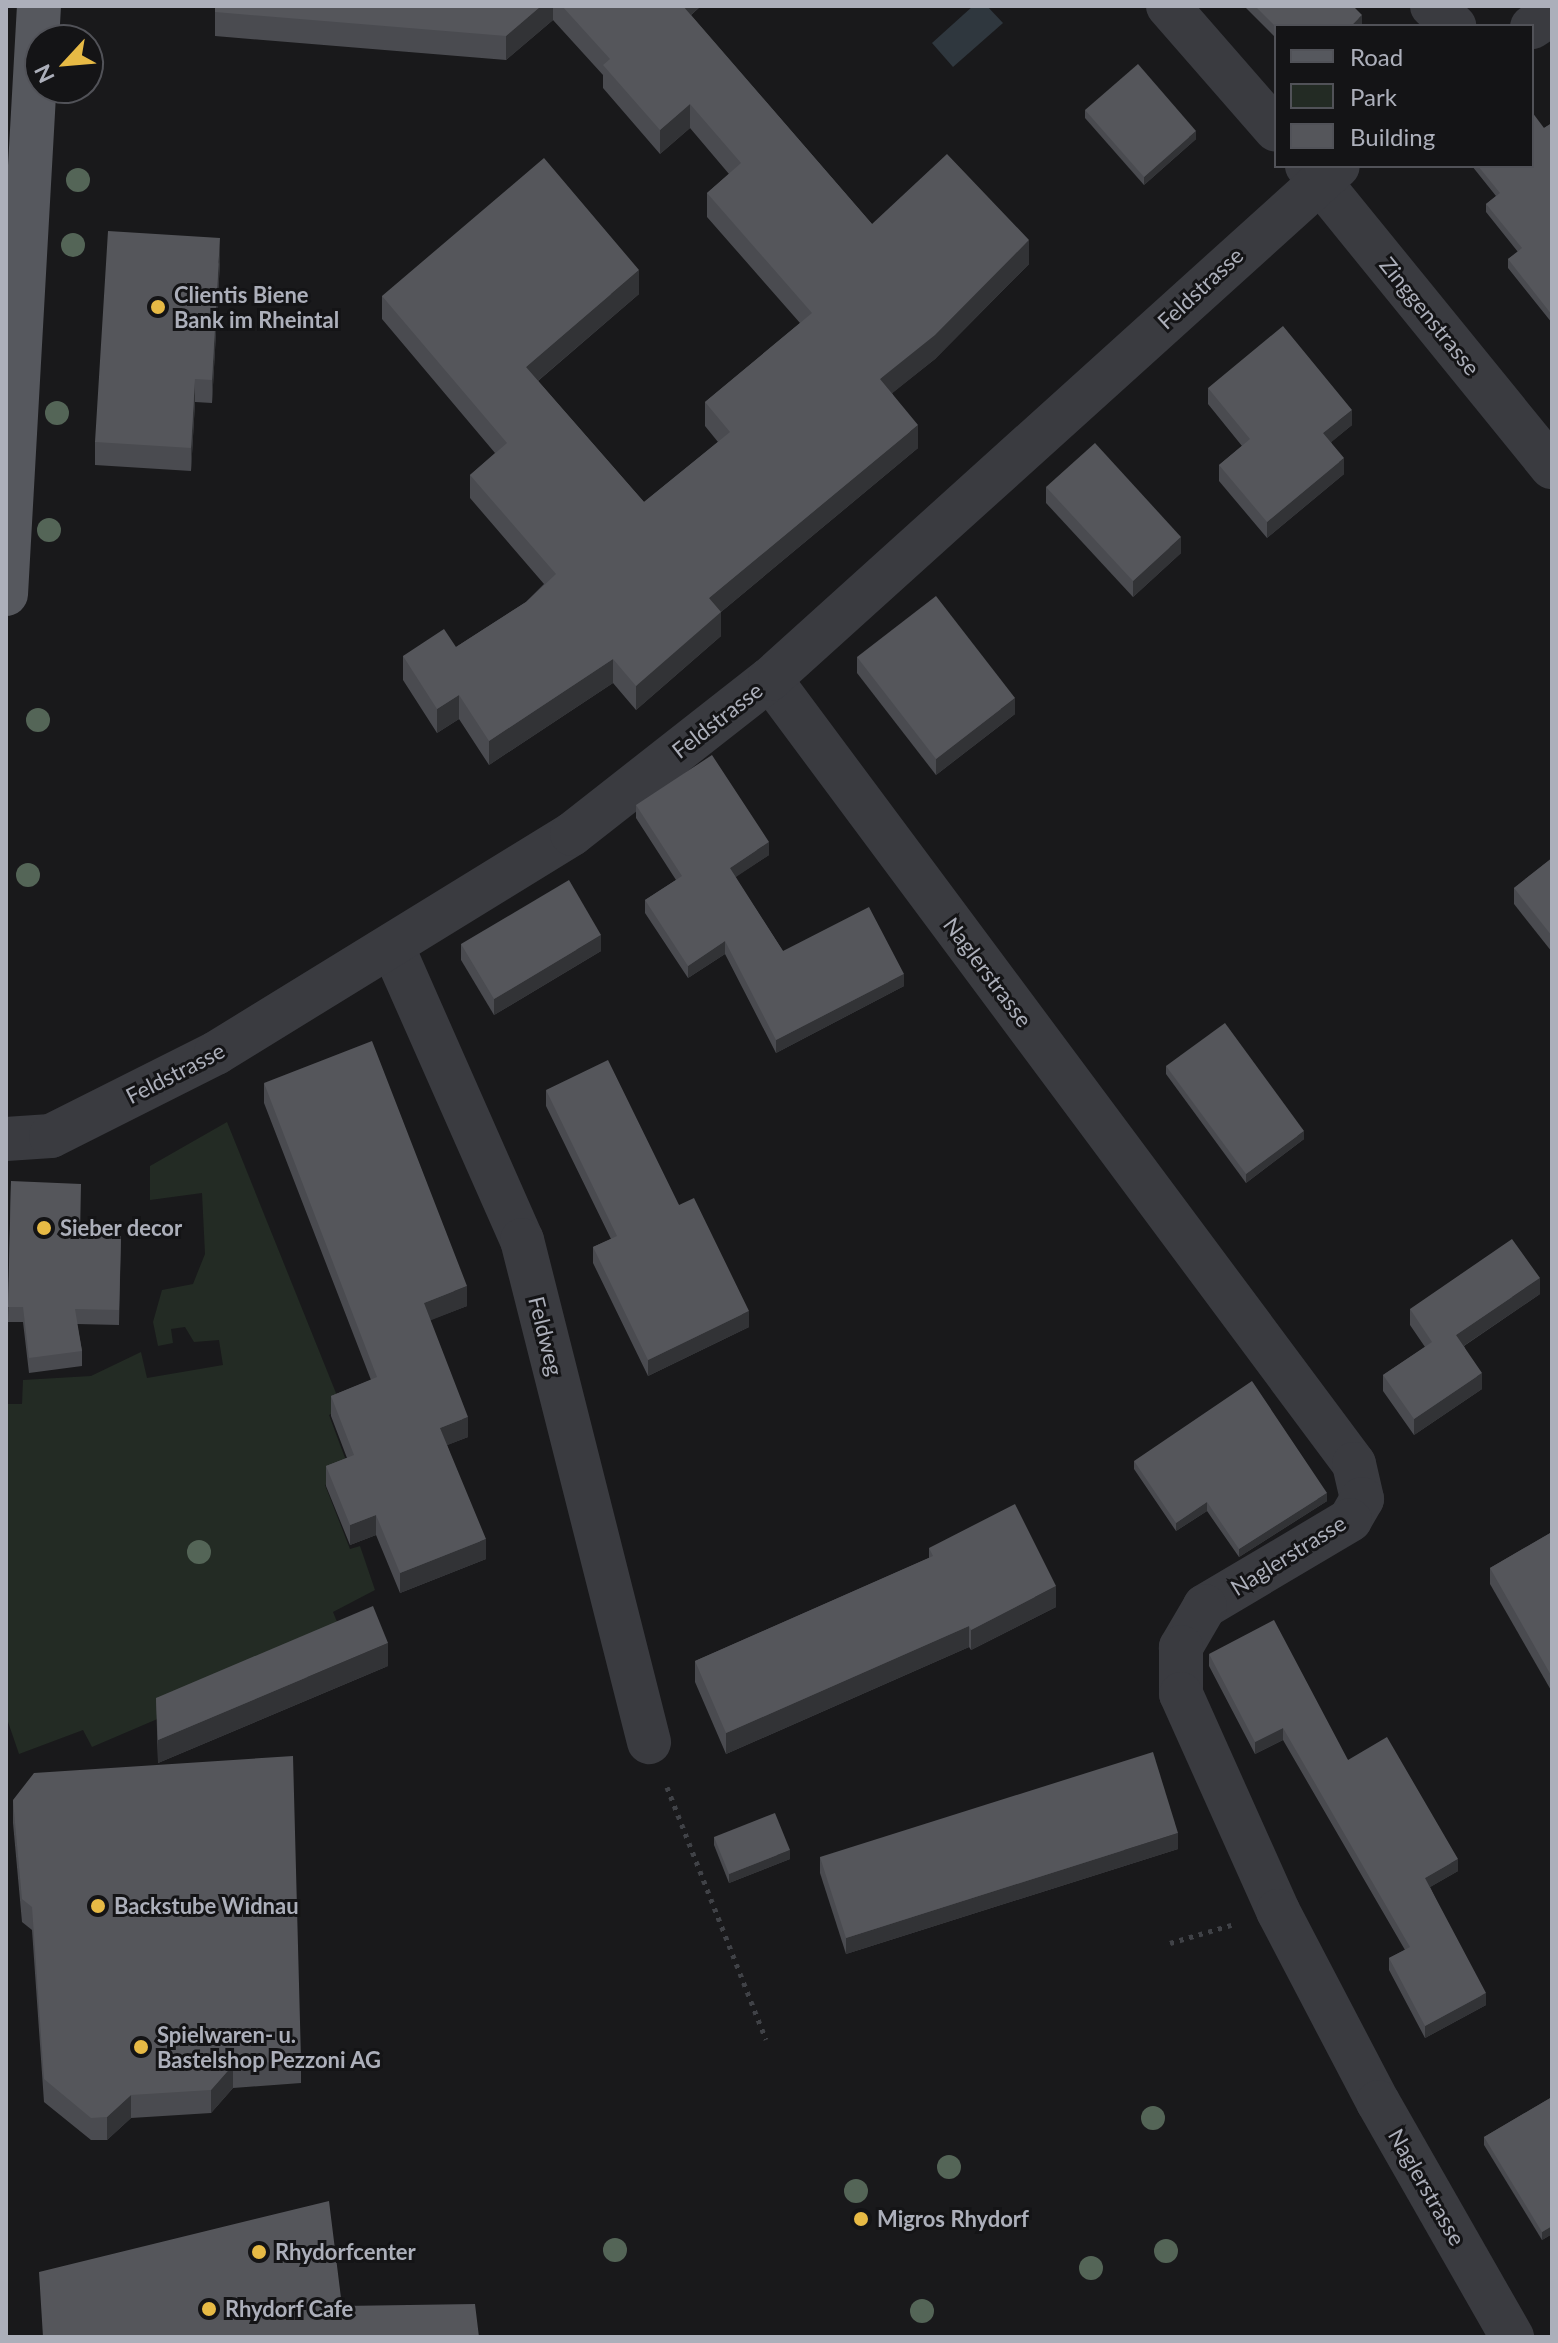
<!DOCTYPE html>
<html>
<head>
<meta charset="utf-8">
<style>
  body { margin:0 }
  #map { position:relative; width:1558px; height:2343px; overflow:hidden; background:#19191b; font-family:Lato,sans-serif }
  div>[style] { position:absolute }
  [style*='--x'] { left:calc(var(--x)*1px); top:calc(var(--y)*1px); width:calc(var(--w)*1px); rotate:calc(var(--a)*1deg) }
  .green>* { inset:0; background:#232b24 }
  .water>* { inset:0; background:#2f373e }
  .path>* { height:5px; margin-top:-2.5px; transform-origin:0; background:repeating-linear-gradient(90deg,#404247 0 4px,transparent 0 10px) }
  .minor>* { height:44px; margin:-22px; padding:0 22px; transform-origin:22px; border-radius:22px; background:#3a3b40 }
  .major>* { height:44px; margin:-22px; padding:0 22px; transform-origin:22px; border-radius:22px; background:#56585e }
  .trees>* { width:24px; height:24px; margin:-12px; border-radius:50%; background:#546557 }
  .wall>* { inset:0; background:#4a4b50 }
  .shaded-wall>* { inset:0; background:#323336 }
  .building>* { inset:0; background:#55565b }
  .dots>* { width:22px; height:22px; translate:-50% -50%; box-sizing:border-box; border:4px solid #141416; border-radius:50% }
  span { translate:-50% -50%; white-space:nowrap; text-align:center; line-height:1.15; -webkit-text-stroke:6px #141416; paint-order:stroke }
  .street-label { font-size:22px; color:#acafba }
  .poi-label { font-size:22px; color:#acafba; font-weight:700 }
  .left { translate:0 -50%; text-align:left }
  .frame { position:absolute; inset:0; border:8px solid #acafba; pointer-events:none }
  .legend { position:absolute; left:1274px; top:24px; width:260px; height:144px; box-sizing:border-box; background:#141416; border:2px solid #515258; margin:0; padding:10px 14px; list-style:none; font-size:24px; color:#acafba }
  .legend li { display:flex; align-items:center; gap:16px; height:40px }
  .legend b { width:40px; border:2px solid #515258 }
  .north { position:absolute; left:24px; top:24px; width:80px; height:80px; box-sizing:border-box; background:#141416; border:2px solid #515258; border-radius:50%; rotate:244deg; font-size:22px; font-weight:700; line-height:32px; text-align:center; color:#acafba }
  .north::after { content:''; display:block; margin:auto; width:28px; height:36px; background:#e7ba45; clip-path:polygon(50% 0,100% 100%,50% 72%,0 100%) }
</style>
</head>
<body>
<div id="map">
  <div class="green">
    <i style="clip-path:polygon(227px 1122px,342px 1408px,329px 1415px,351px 1474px,325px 1485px,350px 1549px,360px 1546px,375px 1590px,333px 1612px,344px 1639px,92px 1747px,83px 1730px,19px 1754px,6px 1716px,6px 1404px,22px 1404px,23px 1380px,91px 1376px,141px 1352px,147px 1378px,223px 1365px,219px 1340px,194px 1342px,185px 1327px,171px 1329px,173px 1343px,158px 1346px,153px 1322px,162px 1290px,193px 1284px,205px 1254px,202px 1193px,150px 1200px,150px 1166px)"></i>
  </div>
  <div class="water">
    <i style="clip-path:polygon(973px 6px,987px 6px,1003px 23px,953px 67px,932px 43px)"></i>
  </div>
  <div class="path">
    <i style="--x:667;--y:1787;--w:271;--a:68.6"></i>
    <i style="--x:1170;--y:1943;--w:64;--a:-16.4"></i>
  </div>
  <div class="minor">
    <i style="--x:1168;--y:6;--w:164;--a:48.9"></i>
    <i style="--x:1432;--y:6;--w:30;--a:42"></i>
    <i style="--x:1532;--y:27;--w:24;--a:-33"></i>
    <i style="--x:1307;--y:166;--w:388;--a:50.9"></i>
    <i style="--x:770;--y:679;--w:978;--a:53.35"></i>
    <i style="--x:1354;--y:1464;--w:36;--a:77"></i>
    <i style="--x:1362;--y:1499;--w:24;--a:120"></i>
    <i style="--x:1350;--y:1520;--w:169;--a:149.3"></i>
    <i style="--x:1205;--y:1606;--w:48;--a:120.3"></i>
    <i style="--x:1181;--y:1647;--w:47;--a:90"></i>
    <i style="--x:1181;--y:1694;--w:238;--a:65.9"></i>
    <i style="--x:1278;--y:1911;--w:216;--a:62.4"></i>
    <i style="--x:1378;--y:2102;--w:271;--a:60.3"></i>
    <i style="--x:393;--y:948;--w:319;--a:66.2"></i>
    <i style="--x:522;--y:1240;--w:518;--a:75.8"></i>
    <i style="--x:6;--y:1139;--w:45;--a:-3.8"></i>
    <i style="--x:51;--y:1136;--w:185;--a:-26.7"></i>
    <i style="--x:216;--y:1053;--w:418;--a:-31.6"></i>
    <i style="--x:572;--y:834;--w:251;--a:-38.1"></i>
    <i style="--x:770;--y:679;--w:765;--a:-42.09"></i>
  </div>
  <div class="major">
    <i style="--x:6;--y:594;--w:589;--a:-86.79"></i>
  </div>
  <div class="trees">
    <i style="left:78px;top:180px"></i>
    <i style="left:73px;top:245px"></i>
    <i style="left:57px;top:413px"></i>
    <i style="left:49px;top:530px"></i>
    <i style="left:38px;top:720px"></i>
    <i style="left:28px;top:875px"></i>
    <i style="left:199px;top:1552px"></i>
    <i style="left:1153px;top:2118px"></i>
    <i style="left:949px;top:2167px"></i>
    <i style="left:856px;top:2191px"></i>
    <i style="left:615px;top:2250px"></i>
    <i style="left:1166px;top:2251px"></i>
    <i style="left:1091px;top:2268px"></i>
    <i style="left:922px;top:2311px"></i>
  </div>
  <div class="wall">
    <i style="clip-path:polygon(215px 6px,701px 6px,691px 15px,872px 224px,1029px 264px,935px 359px,892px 393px,918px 448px,721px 612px,721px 636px,636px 710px,613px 683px,489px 765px,459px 719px,437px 733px,403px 680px,403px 656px,456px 647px,526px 602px,544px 584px,470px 498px,470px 475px,495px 453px,382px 319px,382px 296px,639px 294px,538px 381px,644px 502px,718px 442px,705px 426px,705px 402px,800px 323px,707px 217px,707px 193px,729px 174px,690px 128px,660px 154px,603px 88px,603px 75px,553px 20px,506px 60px,215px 36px)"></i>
    <i style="clip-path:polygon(1244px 6px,1353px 6px,1362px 26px,1276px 26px,1276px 38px)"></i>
    <i style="clip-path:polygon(1085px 110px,1196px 139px,1144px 185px,1085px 118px)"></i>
    <i style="clip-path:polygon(1552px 123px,1552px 323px,1508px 268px,1508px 259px,1518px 252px,1486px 212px,1486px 204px,1496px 196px,1472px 166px,1532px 166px,1544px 128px)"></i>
    <i style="clip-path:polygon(220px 261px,212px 403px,195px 402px,191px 471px,95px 465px,95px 442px)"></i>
    <i style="clip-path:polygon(1208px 388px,1352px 425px,1331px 442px,1344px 474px,1267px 538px,1219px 481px,1219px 465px,1242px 446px,1208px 404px)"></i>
    <i style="clip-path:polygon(1046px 487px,1181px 553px,1133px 597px,1046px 503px)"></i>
    <i style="clip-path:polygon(857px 657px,1015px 714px,936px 775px,857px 673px)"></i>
    <i style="clip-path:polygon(636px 805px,769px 855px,735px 877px,783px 951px,904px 986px,776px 1053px,725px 954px,688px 978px,645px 913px,645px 900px,676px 880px,636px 818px)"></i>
    <i style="clip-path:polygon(1552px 858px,1552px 952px,1514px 904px,1514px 888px)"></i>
    <i style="clip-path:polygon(461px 944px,601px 951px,494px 1015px,461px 960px)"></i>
    <i style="clip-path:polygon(1166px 1066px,1304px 1139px,1246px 1183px,1166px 1074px)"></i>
    <i style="clip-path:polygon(264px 1083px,467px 1306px,430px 1320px,468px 1437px,447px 1445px,486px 1559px,400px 1593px,376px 1535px,350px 1545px,326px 1486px,326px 1466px,347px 1458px,331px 1416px,331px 1396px,371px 1380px,264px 1103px)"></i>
    <i style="clip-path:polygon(546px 1090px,679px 1205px,749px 1327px,648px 1376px,593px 1263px,593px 1247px,611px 1239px,546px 1106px)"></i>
    <i style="clip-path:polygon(11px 1181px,80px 1235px,121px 1236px,119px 1325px,77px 1324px,82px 1351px,82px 1366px,29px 1373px,23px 1322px,8px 1322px)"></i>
    <i style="clip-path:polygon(1540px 1294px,1464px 1346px,1482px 1389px,1414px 1435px,1383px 1391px,1383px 1375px,1425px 1347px,1410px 1325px,1410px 1309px)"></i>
    <i style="clip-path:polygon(1134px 1461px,1327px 1501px,1239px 1557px,1207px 1511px,1176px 1531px,1134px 1469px)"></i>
    <i style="clip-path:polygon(1552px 1532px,1552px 1692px,1490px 1584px,1490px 1568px)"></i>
    <i style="clip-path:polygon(929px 1548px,1056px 1607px,971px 1650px,969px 1647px,726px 1754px,695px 1682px,695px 1661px,929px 1558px)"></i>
    <i style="clip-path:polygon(1209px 1654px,1348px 1760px,1458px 1871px,1430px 1887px,1486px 2005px,1425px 2038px,1389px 1970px,1389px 1958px,1405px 1950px,1283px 1740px,1255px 1754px,1209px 1666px)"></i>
    <i style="clip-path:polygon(388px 1666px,158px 1763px,156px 1698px)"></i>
    <i style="clip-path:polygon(13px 1800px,301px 2060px,301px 2083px,233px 2088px,211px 2113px,131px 2118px,107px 2140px,91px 2140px,44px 2102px,32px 1930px,22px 1922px,13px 1823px)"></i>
    <i style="clip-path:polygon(714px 1837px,790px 1859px,729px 1883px,714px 1845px)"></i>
    <i style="clip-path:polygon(1178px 1849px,846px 1954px,820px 1873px,820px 1857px)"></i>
    <i style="clip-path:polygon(1552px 2097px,1552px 2234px,1542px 2240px,1484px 2145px,1484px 2137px)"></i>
  </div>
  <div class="shaded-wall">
    <i style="clip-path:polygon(541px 6px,553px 6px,553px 20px,506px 60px,506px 36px)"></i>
    <i style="clip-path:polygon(679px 6px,701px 6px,679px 25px)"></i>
    <i style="clip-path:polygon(1362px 15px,1362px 26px,1351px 26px)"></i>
    <i style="clip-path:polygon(690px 104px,690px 128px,660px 154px,660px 130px)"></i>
    <i style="clip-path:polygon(1196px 131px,1196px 139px,1144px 185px,1144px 177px)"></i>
    <i style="clip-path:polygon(220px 238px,220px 261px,212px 403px,212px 380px)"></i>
    <i style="clip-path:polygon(1029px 240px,1029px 264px,935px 359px,880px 403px,880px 379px)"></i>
    <i style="clip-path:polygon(639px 270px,639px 294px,526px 391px,526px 367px)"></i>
    <i style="clip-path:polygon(195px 379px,195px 402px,191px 471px,191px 448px)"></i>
    <i style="clip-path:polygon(1352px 410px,1352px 425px,1323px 449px,1323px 433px)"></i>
    <i style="clip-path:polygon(918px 425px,918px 448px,721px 612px,721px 636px,636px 710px,636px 686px,709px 598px)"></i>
    <i style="clip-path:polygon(1344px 458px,1344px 474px,1267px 538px,1267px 522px)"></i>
    <i style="clip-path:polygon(1181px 537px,1181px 553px,1133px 597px,1133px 581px)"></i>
    <i style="clip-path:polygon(613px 659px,613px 683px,489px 765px,489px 741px)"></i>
    <i style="clip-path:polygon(459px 695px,459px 719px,437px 733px,437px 709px)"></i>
    <i style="clip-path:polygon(1015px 698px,1015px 714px,936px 775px,936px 759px)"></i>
    <i style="clip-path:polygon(769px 842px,769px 855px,730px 881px,730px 868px)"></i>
    <i style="clip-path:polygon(601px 935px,601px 951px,494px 1015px,494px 999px)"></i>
    <i style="clip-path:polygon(725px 941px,725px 954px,688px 978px,688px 966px)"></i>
    <i style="clip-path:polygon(904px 974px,904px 986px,776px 1053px,776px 1040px)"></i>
    <i style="clip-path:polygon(1304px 1131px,1304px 1139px,1246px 1183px,1246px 1174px)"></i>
    <i style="clip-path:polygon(1540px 1278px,1540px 1294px,1456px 1351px,1456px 1335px)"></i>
    <i style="clip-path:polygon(467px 1286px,467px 1306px,424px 1323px,424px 1303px)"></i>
    <i style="clip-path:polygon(749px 1311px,749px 1327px,648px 1376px,648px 1360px)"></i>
    <i style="clip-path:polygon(1482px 1373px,1482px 1389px,1414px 1435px,1414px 1419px)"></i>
    <i style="clip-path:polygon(468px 1417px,468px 1437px,440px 1448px,440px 1428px)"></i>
    <i style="clip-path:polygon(1327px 1493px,1327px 1501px,1239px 1557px,1239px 1549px)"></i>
    <i style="clip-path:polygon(1207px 1502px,1207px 1511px,1176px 1531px,1176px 1523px)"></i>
    <i style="clip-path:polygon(376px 1515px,376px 1535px,350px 1545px,350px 1525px)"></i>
    <i style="clip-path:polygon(486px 1539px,486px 1559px,400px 1593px,400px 1573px)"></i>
    <i style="clip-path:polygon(1056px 1586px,1056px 1607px,971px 1650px,971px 1630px)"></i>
    <i style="clip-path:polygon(969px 1626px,969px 1647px,726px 1754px,726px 1733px)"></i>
    <i style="clip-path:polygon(388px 1643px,388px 1666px,158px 1763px,158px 1740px)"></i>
    <i style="clip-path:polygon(1283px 1728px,1283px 1740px,1255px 1754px,1255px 1742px)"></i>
    <i style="clip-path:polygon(1178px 1833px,1178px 1849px,846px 1954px,846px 1938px)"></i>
    <i style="clip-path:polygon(790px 1850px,790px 1859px,729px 1883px,729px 1874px)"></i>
    <i style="clip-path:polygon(1458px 1859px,1458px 1871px,1425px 1890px,1425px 1878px)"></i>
    <i style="clip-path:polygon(1486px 1993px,1486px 2005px,1425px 2038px,1425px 2026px)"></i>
    <i style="clip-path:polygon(233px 2065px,233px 2088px,211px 2113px,211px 2090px)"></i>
    <i style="clip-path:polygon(131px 2095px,131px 2118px,107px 2140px,107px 2117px)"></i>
    <i style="clip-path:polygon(1552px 2226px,1552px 2234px,1542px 2240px,1542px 2232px)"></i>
  </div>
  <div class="building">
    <i style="clip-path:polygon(215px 6px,541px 6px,506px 36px,215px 12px)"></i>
    <i style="clip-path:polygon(562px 6px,683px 6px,872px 224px,947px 154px,1029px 240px,935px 335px,880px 379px,918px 425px,709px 598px,721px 612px,636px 686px,613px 659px,489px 741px,459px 695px,437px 709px,403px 656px,444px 629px,456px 647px,526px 602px,556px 574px,470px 475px,507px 443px,382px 296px,544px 158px,639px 270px,526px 367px,644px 502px,730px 432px,705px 402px,812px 313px,707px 193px,741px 163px,690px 104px,660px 130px,603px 65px,610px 59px)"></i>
    <i style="clip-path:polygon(1255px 6px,1353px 6px,1362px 15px,1351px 26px,1276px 27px)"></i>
    <i style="clip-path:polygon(1138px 64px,1196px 131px,1144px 177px,1085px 110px)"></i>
    <i style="clip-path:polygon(1532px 112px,1544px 128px,1552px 123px,1552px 315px,1508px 259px,1522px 248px,1486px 204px,1500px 193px,1478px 166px,1532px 166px)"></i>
    <i style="clip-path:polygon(108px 231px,220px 238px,212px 380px,195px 379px,191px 448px,95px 442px)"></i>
    <i style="clip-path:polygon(1283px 326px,1352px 410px,1323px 433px,1344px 458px,1267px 522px,1219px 465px,1250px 439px,1208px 388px)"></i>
    <i style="clip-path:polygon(1095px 443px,1181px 537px,1133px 581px,1046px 487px)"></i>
    <i style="clip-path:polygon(936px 596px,1015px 698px,936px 759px,857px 657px)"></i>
    <i style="clip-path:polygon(712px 755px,769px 842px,730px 868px,783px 951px,869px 907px,904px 974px,776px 1040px,725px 941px,688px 966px,645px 900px,682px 876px,636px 805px)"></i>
    <i style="clip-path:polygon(1552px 858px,1552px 936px,1514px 888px)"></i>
    <i style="clip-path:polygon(569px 880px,601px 935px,494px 999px,461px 944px)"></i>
    <i style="clip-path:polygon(1225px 1023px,1304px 1131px,1246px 1174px,1166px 1066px)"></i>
    <i style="clip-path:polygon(372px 1041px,467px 1286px,424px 1303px,468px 1417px,440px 1428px,486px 1539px,400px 1573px,376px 1515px,350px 1525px,326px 1466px,354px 1455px,331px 1396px,377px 1377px,264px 1083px)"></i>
    <i style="clip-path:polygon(608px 1060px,679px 1205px,694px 1198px,749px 1311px,648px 1360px,593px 1247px,617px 1236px,546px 1090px)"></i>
    <i style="clip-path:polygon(11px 1181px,81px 1184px,80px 1235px,121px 1236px,119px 1310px,75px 1309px,82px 1351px,29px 1358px,23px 1307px,8px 1307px)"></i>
    <i style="clip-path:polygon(1512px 1239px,1540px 1278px,1456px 1335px,1482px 1373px,1414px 1419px,1383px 1375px,1432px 1342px,1410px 1309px)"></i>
    <i style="clip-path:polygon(1252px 1381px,1327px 1493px,1239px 1549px,1207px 1502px,1176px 1523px,1134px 1461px)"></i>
    <i style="clip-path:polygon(1015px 1504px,1056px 1586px,971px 1630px,969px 1626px,726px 1733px,695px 1661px,933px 1556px,929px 1548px)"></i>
    <i style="clip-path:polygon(1552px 1532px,1552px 1677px,1490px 1568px)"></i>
    <i style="clip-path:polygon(373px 1606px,388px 1643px,158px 1740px,156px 1698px)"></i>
    <i style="clip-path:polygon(1274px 1620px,1348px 1760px,1387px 1737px,1458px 1859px,1425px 1878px,1486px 1993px,1425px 2026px,1389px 1958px,1410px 1947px,1283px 1728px,1255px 1742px,1209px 1654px)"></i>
    <i style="clip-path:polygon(1153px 1752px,1178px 1833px,846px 1938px,820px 1857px)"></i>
    <i style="clip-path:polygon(293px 1756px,301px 2060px,233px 2065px,211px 2090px,131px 2095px,107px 2117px,91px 2118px,44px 2079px,32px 1907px,22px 1899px,13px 1800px,34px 1773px)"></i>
    <i style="clip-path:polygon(775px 1813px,790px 1850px,729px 1874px,714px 1837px)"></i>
    <i style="clip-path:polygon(1552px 2097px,1552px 2226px,1542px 2232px,1484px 2137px)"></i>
    <i style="clip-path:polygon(329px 2201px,342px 2306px,475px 2304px,479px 2337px,43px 2337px,39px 2272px)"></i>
  </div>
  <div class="dots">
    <i style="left:158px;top:307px;background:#e7ba45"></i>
    <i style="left:44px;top:1228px;background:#e7ba45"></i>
    <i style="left:98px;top:1906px;background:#e7ba45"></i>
    <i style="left:141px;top:2047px;background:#e7ba45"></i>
    <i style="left:861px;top:2219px;background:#e7ba45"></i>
    <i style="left:259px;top:2252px;background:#e7ba45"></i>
    <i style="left:209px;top:2309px;background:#e7ba45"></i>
  </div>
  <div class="street-label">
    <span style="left:1200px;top:288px;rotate:-43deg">Feldstrasse</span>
    <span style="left:1430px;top:316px;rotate:51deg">Zinggenstrasse</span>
    <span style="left:717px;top:720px;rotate:-38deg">Feldstrasse</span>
    <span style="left:988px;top:972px;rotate:53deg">Naglerstrasse</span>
    <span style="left:175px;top:1073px;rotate:-27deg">Feldstrasse</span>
    <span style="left:546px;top:1336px;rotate:76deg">Feldweg</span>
    <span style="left:1288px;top:1555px;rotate:-32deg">Naglerstrasse</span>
    <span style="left:1427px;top:2187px;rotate:60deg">Naglerstrasse</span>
  </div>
  <div class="poi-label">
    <span class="left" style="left:174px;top:307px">Clientis Biene<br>Bank im Rheintal</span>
    <span class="left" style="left:60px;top:1228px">Sieber decor</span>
    <span class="left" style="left:114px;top:1906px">Backstube Widnau</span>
    <span class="left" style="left:157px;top:2047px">Spielwaren- u.<br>Bastelshop Pezzoni AG</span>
    <span class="left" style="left:877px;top:2219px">Migros Rhydorf</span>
    <span class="left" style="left:275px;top:2252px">Rhydorfcenter</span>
    <span class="left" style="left:225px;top:2309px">Rhydorf Cafe</span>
  </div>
  <div class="frame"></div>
  <ul class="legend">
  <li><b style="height:10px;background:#56585e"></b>Road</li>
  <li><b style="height:22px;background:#232b24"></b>Park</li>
  <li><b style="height:22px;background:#55565b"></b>Building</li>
  </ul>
  <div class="north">N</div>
</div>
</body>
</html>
